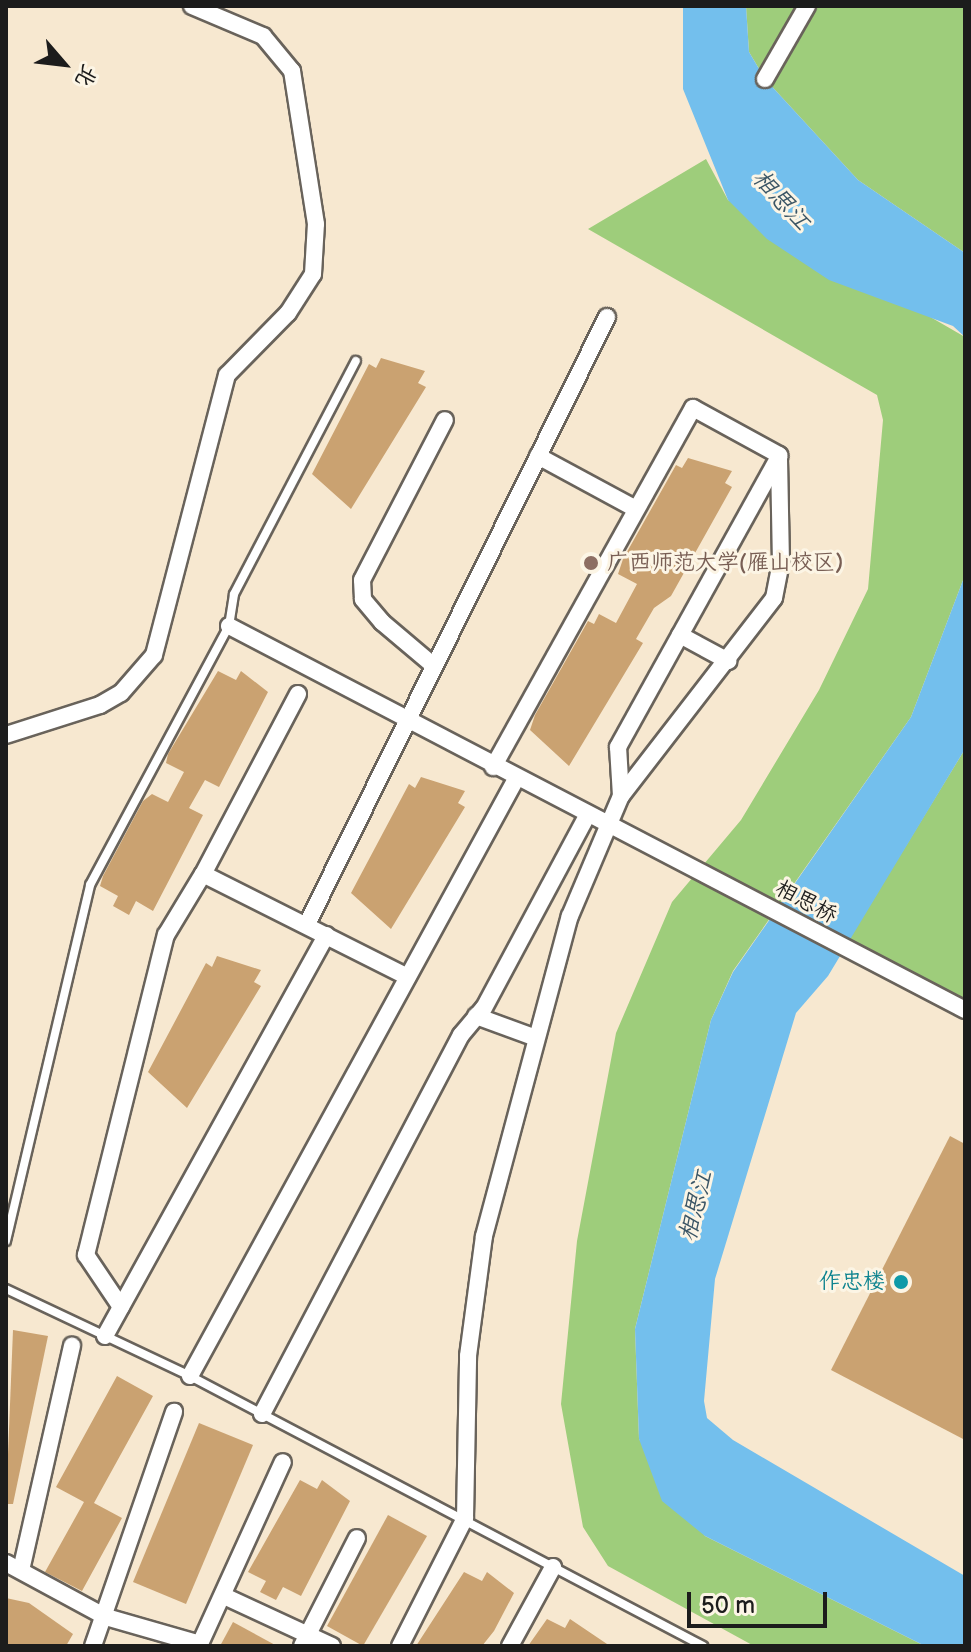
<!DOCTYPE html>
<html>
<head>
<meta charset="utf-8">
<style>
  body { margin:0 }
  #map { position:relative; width:971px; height:1652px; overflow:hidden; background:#f7e8d0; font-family:"Balsamiq Sans","LXGW WenKai TC",sans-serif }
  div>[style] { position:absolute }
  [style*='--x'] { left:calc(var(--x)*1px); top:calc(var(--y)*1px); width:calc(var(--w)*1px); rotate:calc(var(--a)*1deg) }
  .green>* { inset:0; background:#9ecd7b }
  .water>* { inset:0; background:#73bfed }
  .building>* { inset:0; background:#caa271 }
  .roads { filter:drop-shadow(2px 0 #69635b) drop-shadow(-2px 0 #69635b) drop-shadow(0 2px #69635b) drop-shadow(0 -2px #69635b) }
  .lane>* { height:8px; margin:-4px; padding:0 4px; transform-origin:4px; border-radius:4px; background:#fff }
  .street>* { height:16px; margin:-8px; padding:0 8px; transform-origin:8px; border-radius:8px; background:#fff }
  .dots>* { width:22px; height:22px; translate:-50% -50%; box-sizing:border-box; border:4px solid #fcf5e5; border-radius:50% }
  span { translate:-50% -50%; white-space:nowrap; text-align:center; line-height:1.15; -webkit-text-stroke:6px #fcf5e5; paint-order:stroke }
  .education-label { font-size:22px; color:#785e54 }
  .left { translate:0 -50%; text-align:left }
  .street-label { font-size:22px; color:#1c1c1c }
  .culture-label { font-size:22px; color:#0d838f }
  .right { translate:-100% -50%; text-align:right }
  .water-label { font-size:24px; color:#3a5565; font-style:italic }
  .frame { position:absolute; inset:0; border:8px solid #1c1c1c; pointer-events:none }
  .north { position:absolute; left:24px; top:24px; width:80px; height:80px; -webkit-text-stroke:6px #fcf5e5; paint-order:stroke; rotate:118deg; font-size:22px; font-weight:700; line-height:32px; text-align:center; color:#1c1c1c }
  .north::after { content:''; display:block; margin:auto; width:28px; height:36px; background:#1c1c1c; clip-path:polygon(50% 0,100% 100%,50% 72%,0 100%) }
  .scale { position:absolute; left:687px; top:1592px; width:140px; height:36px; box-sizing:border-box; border:4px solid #1c1c1c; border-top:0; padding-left:10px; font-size:24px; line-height:28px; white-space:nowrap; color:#1c1c1c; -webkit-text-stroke:6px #fcf5e5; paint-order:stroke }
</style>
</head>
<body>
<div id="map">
  <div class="green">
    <i style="clip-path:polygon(746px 6px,965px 6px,965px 253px,858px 180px,765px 79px,749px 52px)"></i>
    <i style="clip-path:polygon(706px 159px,728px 200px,965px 337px,965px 575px,911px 717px,733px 971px,711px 1020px,635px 1329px,639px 1439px,705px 1536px,925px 1646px,754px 1646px,608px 1566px,583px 1527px,561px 1404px,577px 1241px,616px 1033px,672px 902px,741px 820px,819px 690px,868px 589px,883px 420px,877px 395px,588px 229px)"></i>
    <i style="clip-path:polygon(965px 749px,965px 1010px,844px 947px)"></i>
  </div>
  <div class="water">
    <i style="clip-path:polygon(683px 6px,746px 6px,749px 52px,765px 79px,858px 180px,965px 253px,965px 337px,953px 326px,829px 280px,767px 239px,728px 200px,683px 89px)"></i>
    <i style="clip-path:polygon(965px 575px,965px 749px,828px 976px,796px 1013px,715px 1279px,704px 1401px,707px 1418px,733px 1440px,965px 1576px,965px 1646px,925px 1646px,705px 1536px,662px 1501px,639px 1439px,635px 1329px,711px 1020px,733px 972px,911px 717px)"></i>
  </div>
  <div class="building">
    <i style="clip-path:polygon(381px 358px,425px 371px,418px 383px,426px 387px,351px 509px,312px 474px,369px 364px,376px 368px)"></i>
    <i style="clip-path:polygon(688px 458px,732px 471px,725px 483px,732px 487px,671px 596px,654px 608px,636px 639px,643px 643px,569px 766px,530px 730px,535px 715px,588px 621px,594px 624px,599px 614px,616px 623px,637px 584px,618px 574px,623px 559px,676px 465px,682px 468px)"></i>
    <i style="clip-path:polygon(218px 671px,236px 680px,241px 671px,268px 692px,219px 787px,205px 780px,189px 808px,203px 815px,153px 911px,136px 901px,129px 915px,113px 906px,118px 896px,100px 886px,103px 876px,143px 801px,152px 794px,168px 802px,184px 772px,166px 763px,168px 754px)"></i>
    <i style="clip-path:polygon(421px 777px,465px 791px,458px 803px,465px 807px,391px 929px,351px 893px,409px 784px,415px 788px)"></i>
    <i style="clip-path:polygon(217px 956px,261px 970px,254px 982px,261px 986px,187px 1108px,148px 1072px,206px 963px,212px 967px)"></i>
    <i style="clip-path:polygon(950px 1136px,965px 1144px,965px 1440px,831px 1370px)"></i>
    <i style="clip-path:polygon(13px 1330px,48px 1336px,13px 1504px,6px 1504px)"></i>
    <i style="clip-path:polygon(117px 1376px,153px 1396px,94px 1503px,122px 1518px,82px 1591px,45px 1572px,84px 1502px,56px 1487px)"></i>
    <i style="clip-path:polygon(199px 1423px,253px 1445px,186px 1604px,133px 1582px)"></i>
    <i style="clip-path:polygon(300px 1480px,317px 1489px,322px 1480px,350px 1501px,301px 1596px,283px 1587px,276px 1600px,260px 1592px,266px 1581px,248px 1572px)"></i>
    <i style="clip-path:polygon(388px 1515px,427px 1536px,363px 1646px,327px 1626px)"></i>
    <i style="clip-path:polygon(464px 1572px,482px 1581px,487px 1572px,514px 1593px,494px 1631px,482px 1646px,416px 1646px)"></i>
    <i style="clip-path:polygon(6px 1598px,29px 1603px,73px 1634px,66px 1646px,6px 1646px)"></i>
    <i style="clip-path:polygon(547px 1619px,565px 1628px,570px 1619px,610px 1646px,528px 1646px)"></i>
    <i style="clip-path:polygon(233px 1622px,277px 1646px,220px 1646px)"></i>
  </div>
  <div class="roads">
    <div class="lane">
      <i style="--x:6;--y:1241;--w:366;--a:-76.7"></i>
      <i style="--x:90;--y:885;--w:294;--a:-61.8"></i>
      <i style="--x:229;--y:626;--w:32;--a:-81"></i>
      <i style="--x:234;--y:594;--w:263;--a:-62.4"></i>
      <i style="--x:6;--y:1289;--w:204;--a:25.3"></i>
      <i style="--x:190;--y:1376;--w:580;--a:27.76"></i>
    </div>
    <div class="street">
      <i style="--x:765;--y:79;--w:84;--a:-60.1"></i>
      <i style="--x:538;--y:456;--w:111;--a:28.4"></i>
      <i style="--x:229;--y:626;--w:830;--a:27.55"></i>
      <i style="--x:680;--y:635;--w:55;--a:28.4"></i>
      <i style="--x:434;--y:666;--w:68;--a:-139.8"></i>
      <i style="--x:382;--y:622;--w:30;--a:-130"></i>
      <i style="--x:363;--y:599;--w:19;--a:-93"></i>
      <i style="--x:362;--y:580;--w:180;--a:-62.6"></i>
      <i style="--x:298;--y:694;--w:204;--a:117.8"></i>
      <i style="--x:203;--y:874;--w:229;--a:26.7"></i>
      <i style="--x:6;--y:735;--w:99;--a:-17.7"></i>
      <i style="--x:100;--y:705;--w:24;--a:-30"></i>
      <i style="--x:121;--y:693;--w:50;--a:-49"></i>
      <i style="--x:154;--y:655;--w:289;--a:-75.4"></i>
      <i style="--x:227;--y:375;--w:87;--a:-45.5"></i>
      <i style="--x:288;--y:313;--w:46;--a:-57.3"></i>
      <i style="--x:313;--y:274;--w:50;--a:-86.6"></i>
      <i style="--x:316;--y:224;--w:155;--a:-98.9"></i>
      <i style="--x:292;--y:71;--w:45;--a:-129.6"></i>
      <i style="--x:263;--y:36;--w:77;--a:-157.1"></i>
      <i style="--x:621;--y:796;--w:49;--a:-93.5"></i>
      <i style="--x:618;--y:747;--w:333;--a:-61"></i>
      <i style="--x:307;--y:924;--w:677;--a:-63.7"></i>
      <i style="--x:476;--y:1016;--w:64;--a:20.1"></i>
      <i style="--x:121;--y:1307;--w:63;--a:-123.9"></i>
      <i style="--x:86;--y:1255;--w:330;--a:-76"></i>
      <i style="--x:166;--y:935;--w:71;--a:-58.8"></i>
      <i style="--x:105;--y:1336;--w:458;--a:-61.1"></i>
      <i style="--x:190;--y:1376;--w:680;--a:-61.36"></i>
      <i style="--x:262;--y:1414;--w:428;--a:-62.3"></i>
      <i style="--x:461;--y:1035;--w:35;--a:-50"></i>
      <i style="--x:484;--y:1008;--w:220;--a:-61.8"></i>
      <i style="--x:6;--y:1563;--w:114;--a:28.4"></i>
      <i style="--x:106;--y:1617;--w:98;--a:16"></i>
      <i style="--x:22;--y:1566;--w:226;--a:-77.2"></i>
      <i style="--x:224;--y:1596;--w:119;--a:24.8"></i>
      <i style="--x:93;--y:1646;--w:248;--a:-70.9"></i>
      <i style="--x:199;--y:1646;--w:202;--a:-65.5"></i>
      <i style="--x:302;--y:1646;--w:121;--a:-63"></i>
      <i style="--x:400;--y:1646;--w:144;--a:-63.1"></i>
      <i style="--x:465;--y:1518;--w:162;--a:-88.9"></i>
      <i style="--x:468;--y:1356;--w:121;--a:-82.4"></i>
      <i style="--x:484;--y:1236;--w:331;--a:-75"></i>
      <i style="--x:570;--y:916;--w:130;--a:-67"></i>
      <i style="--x:621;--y:796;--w:250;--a:-52.3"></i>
      <i style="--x:774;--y:598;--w:36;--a:-79"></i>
      <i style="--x:781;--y:563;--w:108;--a:-91.1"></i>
      <i style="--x:779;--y:455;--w:98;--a:-151.3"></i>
      <i style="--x:693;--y:408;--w:411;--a:119.1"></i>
      <i style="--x:510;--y:1646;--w:90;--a:-61.4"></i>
    </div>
  </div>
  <div class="dots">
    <i style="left:591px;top:563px;background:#8d6e63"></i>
    <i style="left:901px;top:1282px;background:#0f9aa8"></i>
  </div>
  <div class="education-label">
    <span class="left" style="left:607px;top:563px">广西师范大学(雁山校区)</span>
  </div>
  <div class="street-label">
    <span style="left:806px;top:902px;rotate:28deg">相思桥</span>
  </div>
  <div class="culture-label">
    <span class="right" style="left:885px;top:1282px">作忠楼</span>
  </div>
  <div class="water-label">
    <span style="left:781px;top:200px;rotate:48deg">相思江</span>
    <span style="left:696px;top:1206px;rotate:-75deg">相思江</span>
  </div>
  <div class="frame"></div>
  <div class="north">北</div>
  <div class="scale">50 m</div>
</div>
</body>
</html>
